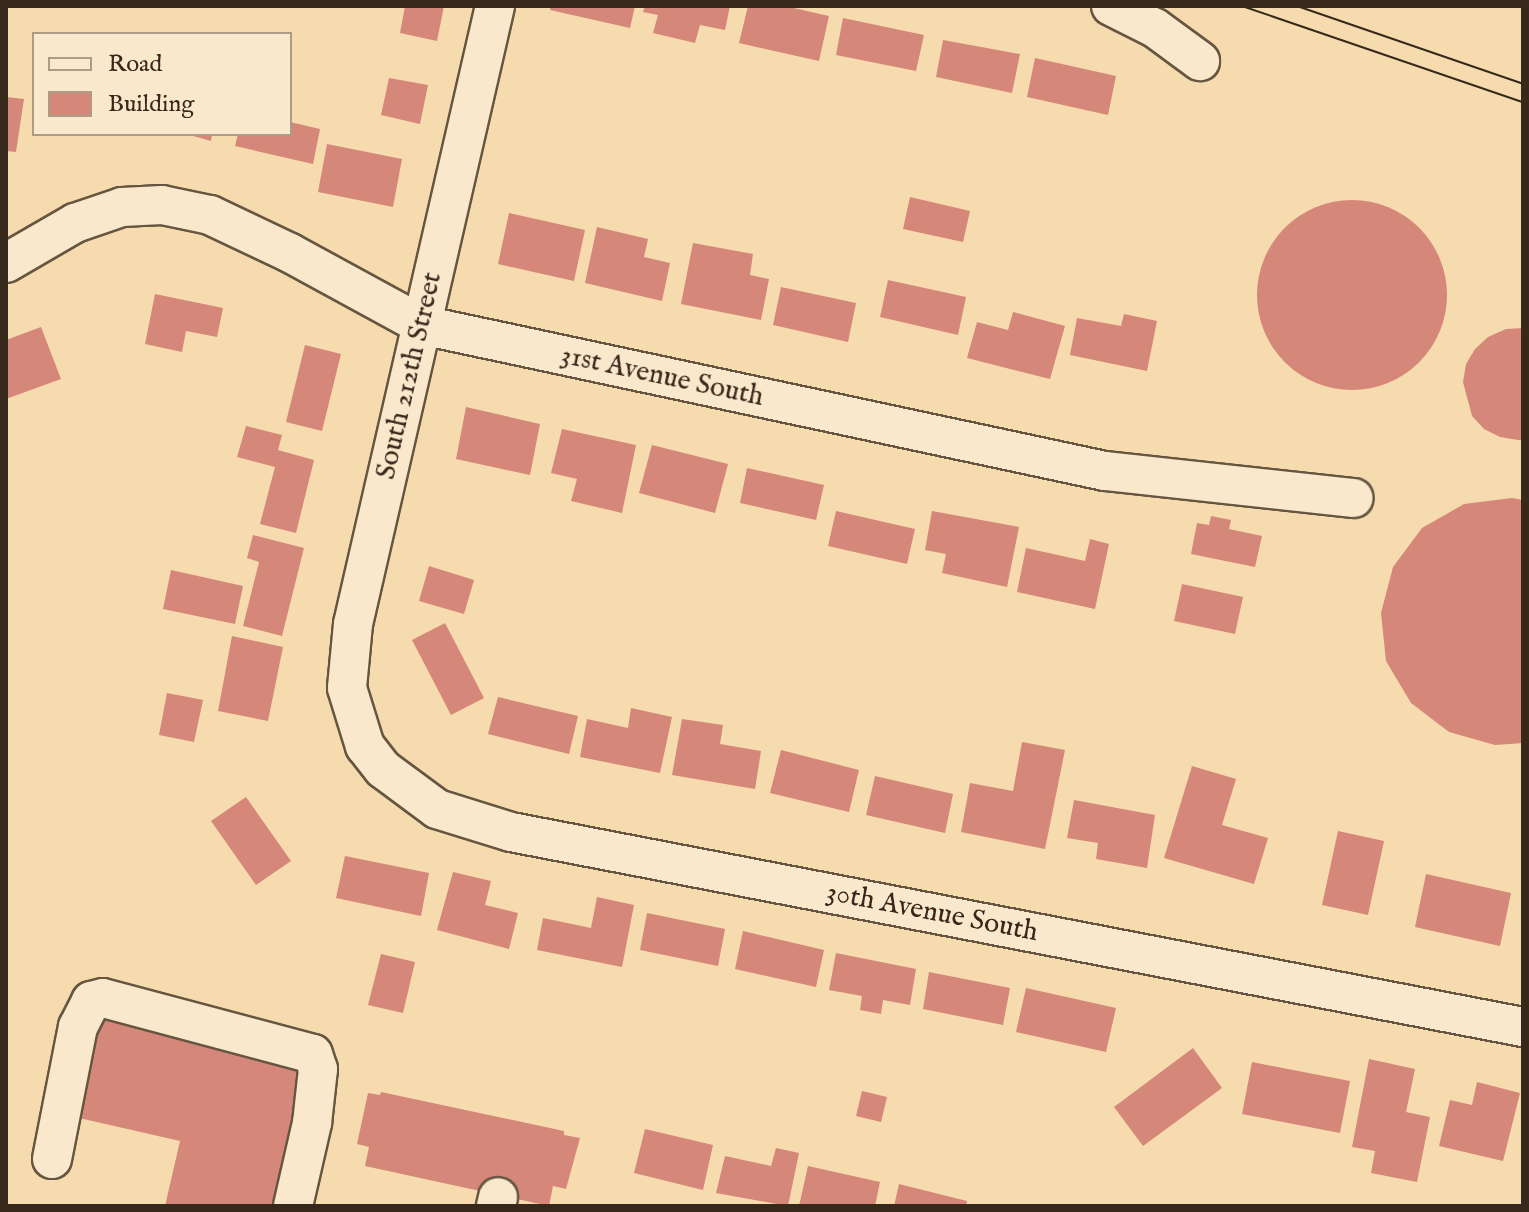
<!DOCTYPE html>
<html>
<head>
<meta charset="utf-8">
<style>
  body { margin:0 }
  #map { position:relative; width:1529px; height:1212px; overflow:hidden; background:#f6dbaf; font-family:"IM FELL English",serif }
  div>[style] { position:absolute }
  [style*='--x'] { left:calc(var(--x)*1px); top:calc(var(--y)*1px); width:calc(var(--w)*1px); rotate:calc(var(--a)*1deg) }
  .building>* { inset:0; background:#d5877a }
  .round { border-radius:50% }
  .roads { filter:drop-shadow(2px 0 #665641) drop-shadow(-2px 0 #665641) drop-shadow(0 2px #665641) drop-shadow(0 -2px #665641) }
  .minor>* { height:38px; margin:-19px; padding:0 19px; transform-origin:19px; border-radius:19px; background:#f9e8cb }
  .tram>* { height:2px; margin:-1px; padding:0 1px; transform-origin:1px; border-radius:1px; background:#36291c }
  span { translate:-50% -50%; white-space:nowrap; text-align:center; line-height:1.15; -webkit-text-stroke:6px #f9e8cb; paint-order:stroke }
  .street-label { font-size:28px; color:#36291c }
  .frame { position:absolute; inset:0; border:8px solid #36291c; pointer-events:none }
  .legend { position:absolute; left:32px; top:32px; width:260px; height:104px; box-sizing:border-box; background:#f9e8cb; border:2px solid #ab9c85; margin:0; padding:10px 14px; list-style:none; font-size:24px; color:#36291c }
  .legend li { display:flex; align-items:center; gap:16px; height:40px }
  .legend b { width:40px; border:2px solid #ab9c85 }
</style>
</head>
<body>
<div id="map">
  <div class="building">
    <i style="clip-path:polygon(405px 6px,444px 6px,437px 41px,400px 33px)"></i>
    <i style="clip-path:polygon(551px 6px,635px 6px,630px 28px,550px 10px)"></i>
    <i style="clip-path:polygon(645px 6px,730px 6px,725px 30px,700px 25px,695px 43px,653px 33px,658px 15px,643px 12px)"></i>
    <i style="clip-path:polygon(748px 6px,785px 6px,829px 16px,819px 61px,739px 43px)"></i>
    <i style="clip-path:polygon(843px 18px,924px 35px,916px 71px,836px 55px)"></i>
    <i style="clip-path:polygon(943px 40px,1020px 54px,1012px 93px,936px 77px)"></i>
    <i style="clip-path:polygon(1035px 58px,1116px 76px,1108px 115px,1027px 97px)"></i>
    <i style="clip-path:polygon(389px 78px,428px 85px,420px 124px,381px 115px)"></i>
    <i style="clip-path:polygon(6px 97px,24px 99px,16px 152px,6px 151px)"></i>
    <i style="clip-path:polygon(290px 122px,320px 129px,313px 164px,235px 146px,238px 134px,290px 134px)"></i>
    <i style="clip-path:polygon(186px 134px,212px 134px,211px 141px)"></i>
    <i style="clip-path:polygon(327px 144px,402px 159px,393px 207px,318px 192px)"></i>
    <i style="clip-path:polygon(910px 197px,970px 211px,963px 242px,903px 229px)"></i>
    <i class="round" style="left:1257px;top:200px;width:190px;height:190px"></i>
    <i style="clip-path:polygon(509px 213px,585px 230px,574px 281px,498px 264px)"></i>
    <i style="clip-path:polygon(597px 227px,648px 239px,644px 257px,670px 263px,662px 301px,585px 283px)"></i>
    <i style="clip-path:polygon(693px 243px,753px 254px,750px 275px,769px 279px,761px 320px,681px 304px)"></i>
    <i style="clip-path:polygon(888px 280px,966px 297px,958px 335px,880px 317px)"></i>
    <i style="clip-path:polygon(781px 287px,856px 303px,848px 342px,773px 325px)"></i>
    <i style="clip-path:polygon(155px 294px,223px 308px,217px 337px,186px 331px,182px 352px,145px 344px)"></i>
    <i style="clip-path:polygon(1013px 312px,1065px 326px,1050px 379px,967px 358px,977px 322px,1008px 330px)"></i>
    <i style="clip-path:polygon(1124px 314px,1157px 321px,1147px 371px,1070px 355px,1077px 318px,1121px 326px)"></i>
    <i style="clip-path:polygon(41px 327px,61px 379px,6px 399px,6px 340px)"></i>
    <i style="clip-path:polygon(1523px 328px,1523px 440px,1518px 440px,1500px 437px,1484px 429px,1472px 416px,1463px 382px,1466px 364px,1475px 349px,1488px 337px,1506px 329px)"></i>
    <i style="clip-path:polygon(305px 345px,341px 354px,322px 431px,286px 422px)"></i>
    <i style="clip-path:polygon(466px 407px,540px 424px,530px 475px,456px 459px)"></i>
    <i style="clip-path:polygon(246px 426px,282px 435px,278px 450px,314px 460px,296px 533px,260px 524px,275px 467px,237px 457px)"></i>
    <i style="clip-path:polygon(562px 429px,636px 445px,622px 513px,571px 501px,577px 479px,551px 473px)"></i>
    <i style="clip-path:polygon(652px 445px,728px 464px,715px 513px,639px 493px)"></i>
    <i style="clip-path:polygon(747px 468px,824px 485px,816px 520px,740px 503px)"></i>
    <i style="clip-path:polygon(1512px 498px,1523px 500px,1523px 743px,1495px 745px,1449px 732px,1411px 703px,1386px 661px,1381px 613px,1393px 567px,1422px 528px,1464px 504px)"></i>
    <i style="clip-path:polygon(836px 511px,915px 529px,907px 564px,828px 546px)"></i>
    <i style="clip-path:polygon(932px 511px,1019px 527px,1007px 587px,942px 573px,946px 554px,925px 550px)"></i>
    <i style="clip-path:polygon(1211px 516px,1231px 520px,1229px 529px,1262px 536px,1255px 567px,1191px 554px,1197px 523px,1209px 525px)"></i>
    <i style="clip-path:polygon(253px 535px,304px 548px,282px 636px,243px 626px,259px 562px,247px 558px)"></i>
    <i style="clip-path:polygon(1090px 539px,1109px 544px,1095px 609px,1017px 592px,1026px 548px,1085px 561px)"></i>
    <i style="clip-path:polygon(429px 566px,474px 580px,464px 614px,419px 601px)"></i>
    <i style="clip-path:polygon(171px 570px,243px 586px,235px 624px,163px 609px)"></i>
    <i style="clip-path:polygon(1182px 584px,1243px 597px,1235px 634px,1174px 621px)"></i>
    <i style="clip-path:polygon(445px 623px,484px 698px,451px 715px,412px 640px)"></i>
    <i style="clip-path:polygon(232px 636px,283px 647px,268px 721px,218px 711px)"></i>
    <i style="clip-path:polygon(167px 693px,203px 700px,194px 742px,159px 735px)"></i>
    <i style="clip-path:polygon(498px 697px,578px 716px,569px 754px,488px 734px)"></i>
    <i style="clip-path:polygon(631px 708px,672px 717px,660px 773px,580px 757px,587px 719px,628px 728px)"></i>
    <i style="clip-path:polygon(682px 719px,723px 725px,720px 744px,761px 751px,755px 789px,672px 775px)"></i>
    <i style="clip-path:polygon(1022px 742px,1065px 750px,1045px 849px,961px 832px,970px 783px,1013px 791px)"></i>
    <i style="clip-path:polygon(781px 750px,859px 770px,849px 812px,770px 793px)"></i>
    <i style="clip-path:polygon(1192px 766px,1236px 779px,1222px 825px,1268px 838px,1254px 884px,1164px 858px)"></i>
    <i style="clip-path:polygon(875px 776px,953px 794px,945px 833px,866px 815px)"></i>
    <i style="clip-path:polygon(246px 797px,291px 861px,256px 885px,211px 821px)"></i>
    <i style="clip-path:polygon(1074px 800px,1155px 815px,1147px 868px,1096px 859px,1098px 843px,1067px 838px)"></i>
    <i style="clip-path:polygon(1338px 831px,1384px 841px,1368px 915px,1322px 905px)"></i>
    <i style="clip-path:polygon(345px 856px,429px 873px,421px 916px,336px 898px)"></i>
    <i style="clip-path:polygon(453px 872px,491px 881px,485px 905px,518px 913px,509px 949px,437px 930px)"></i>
    <i style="clip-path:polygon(1426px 874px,1511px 893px,1500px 946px,1415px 927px)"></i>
    <i style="clip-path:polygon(597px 897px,634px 905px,622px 967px,537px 950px,543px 918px,591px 928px)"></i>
    <i style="clip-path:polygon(647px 913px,725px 929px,718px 966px,640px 950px)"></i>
    <i style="clip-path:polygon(743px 931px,824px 950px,816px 987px,735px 969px)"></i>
    <i style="clip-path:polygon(836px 953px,916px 969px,910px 1005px,883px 1000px,881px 1014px,860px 1010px,862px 996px,829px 990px)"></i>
    <i style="clip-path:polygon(381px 954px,415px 962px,403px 1013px,368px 1005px)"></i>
    <i style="clip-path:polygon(929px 972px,1010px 988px,1003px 1025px,923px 1009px)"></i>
    <i style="clip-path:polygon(1026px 988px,1116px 1008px,1106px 1052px,1016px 1032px)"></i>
    <i style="clip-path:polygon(91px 1012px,307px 1063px,274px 1206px,165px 1206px,180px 1141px,66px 1115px)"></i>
    <i style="clip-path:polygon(1193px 1048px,1222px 1088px,1143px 1146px,1114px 1107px)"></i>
    <i style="clip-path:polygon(1369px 1059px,1415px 1069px,1406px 1112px,1430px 1117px,1417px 1182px,1371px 1173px,1375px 1151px,1352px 1147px)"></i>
    <i style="clip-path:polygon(1252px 1062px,1350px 1081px,1340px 1133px,1242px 1114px)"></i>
    <i style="clip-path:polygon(1477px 1082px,1520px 1093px,1503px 1161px,1439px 1146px,1450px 1100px,1472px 1105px)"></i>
    <i style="clip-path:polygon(862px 1091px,887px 1097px,881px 1122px,856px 1116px)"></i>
    <i style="clip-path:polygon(381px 1092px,564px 1131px,564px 1135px,580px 1138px,566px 1189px,553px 1186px,549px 1206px,365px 1166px,369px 1147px,357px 1144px,368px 1093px,380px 1095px)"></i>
    <i style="clip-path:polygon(645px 1129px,713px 1145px,703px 1190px,634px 1173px)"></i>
    <i style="clip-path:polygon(776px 1148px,799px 1153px,788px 1206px,716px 1193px,725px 1156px,771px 1166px)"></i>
    <i style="clip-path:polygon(808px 1166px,880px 1182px,875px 1206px,799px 1206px)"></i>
    <i style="clip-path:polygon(899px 1184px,967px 1201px,966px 1206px,894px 1206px)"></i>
  </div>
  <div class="roads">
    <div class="minor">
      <i style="--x:495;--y:6;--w:634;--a:102.94"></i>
      <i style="--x:353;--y:624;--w:64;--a:95.4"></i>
      <i style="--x:347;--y:688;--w:61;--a:72.8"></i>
      <i style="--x:365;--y:746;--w:29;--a:52"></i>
      <i style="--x:383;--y:769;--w:67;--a:36.5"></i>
      <i style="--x:437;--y:809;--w:77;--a:17.3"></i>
      <i style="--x:511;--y:832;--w:1031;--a:10.91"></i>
      <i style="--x:1111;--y:6;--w:49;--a:26.6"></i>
      <i style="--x:1155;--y:28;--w:56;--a:36.3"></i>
      <i style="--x:6;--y:263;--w:80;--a:-30.1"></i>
      <i style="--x:75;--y:223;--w:50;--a:-18.8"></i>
      <i style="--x:122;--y:207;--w:40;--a:-2.9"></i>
      <i style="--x:162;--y:205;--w:49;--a:11.8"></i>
      <i style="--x:210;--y:215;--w:89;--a:25.4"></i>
      <i style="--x:290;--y:253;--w:150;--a:28.6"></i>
      <i style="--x:422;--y:325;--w:698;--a:12.07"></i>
      <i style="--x:1105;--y:471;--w:250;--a:6.2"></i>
      <i style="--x:52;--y:1159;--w:135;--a:-78.9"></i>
      <i style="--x:78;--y:1027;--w:29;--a:-63"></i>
      <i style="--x:91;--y:1001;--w:12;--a:-14"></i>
      <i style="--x:103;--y:998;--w:217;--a:14.9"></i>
      <i style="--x:313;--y:1054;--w:16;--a:72"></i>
      <i style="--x:318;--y:1069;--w:54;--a:96.3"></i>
      <i style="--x:312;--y:1123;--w:85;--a:102.9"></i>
      <i style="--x:496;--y:1206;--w:9;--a:-77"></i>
    </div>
  </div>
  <div class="tram">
    <i style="--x:1242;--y:6;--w:297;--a:18.9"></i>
    <i style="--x:1297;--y:6;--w:239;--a:19"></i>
  </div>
  <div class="street-label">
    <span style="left:410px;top:376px;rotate:-77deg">South 212th Street</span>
    <span style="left:662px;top:377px;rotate:12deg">31st Avenue South</span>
    <span style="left:932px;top:913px;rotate:11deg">30th Avenue South</span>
  </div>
  <div class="frame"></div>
  <ul class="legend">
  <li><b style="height:10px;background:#f9e8cb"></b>Road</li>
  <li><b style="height:22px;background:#d5877a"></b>Building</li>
  </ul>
</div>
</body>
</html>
